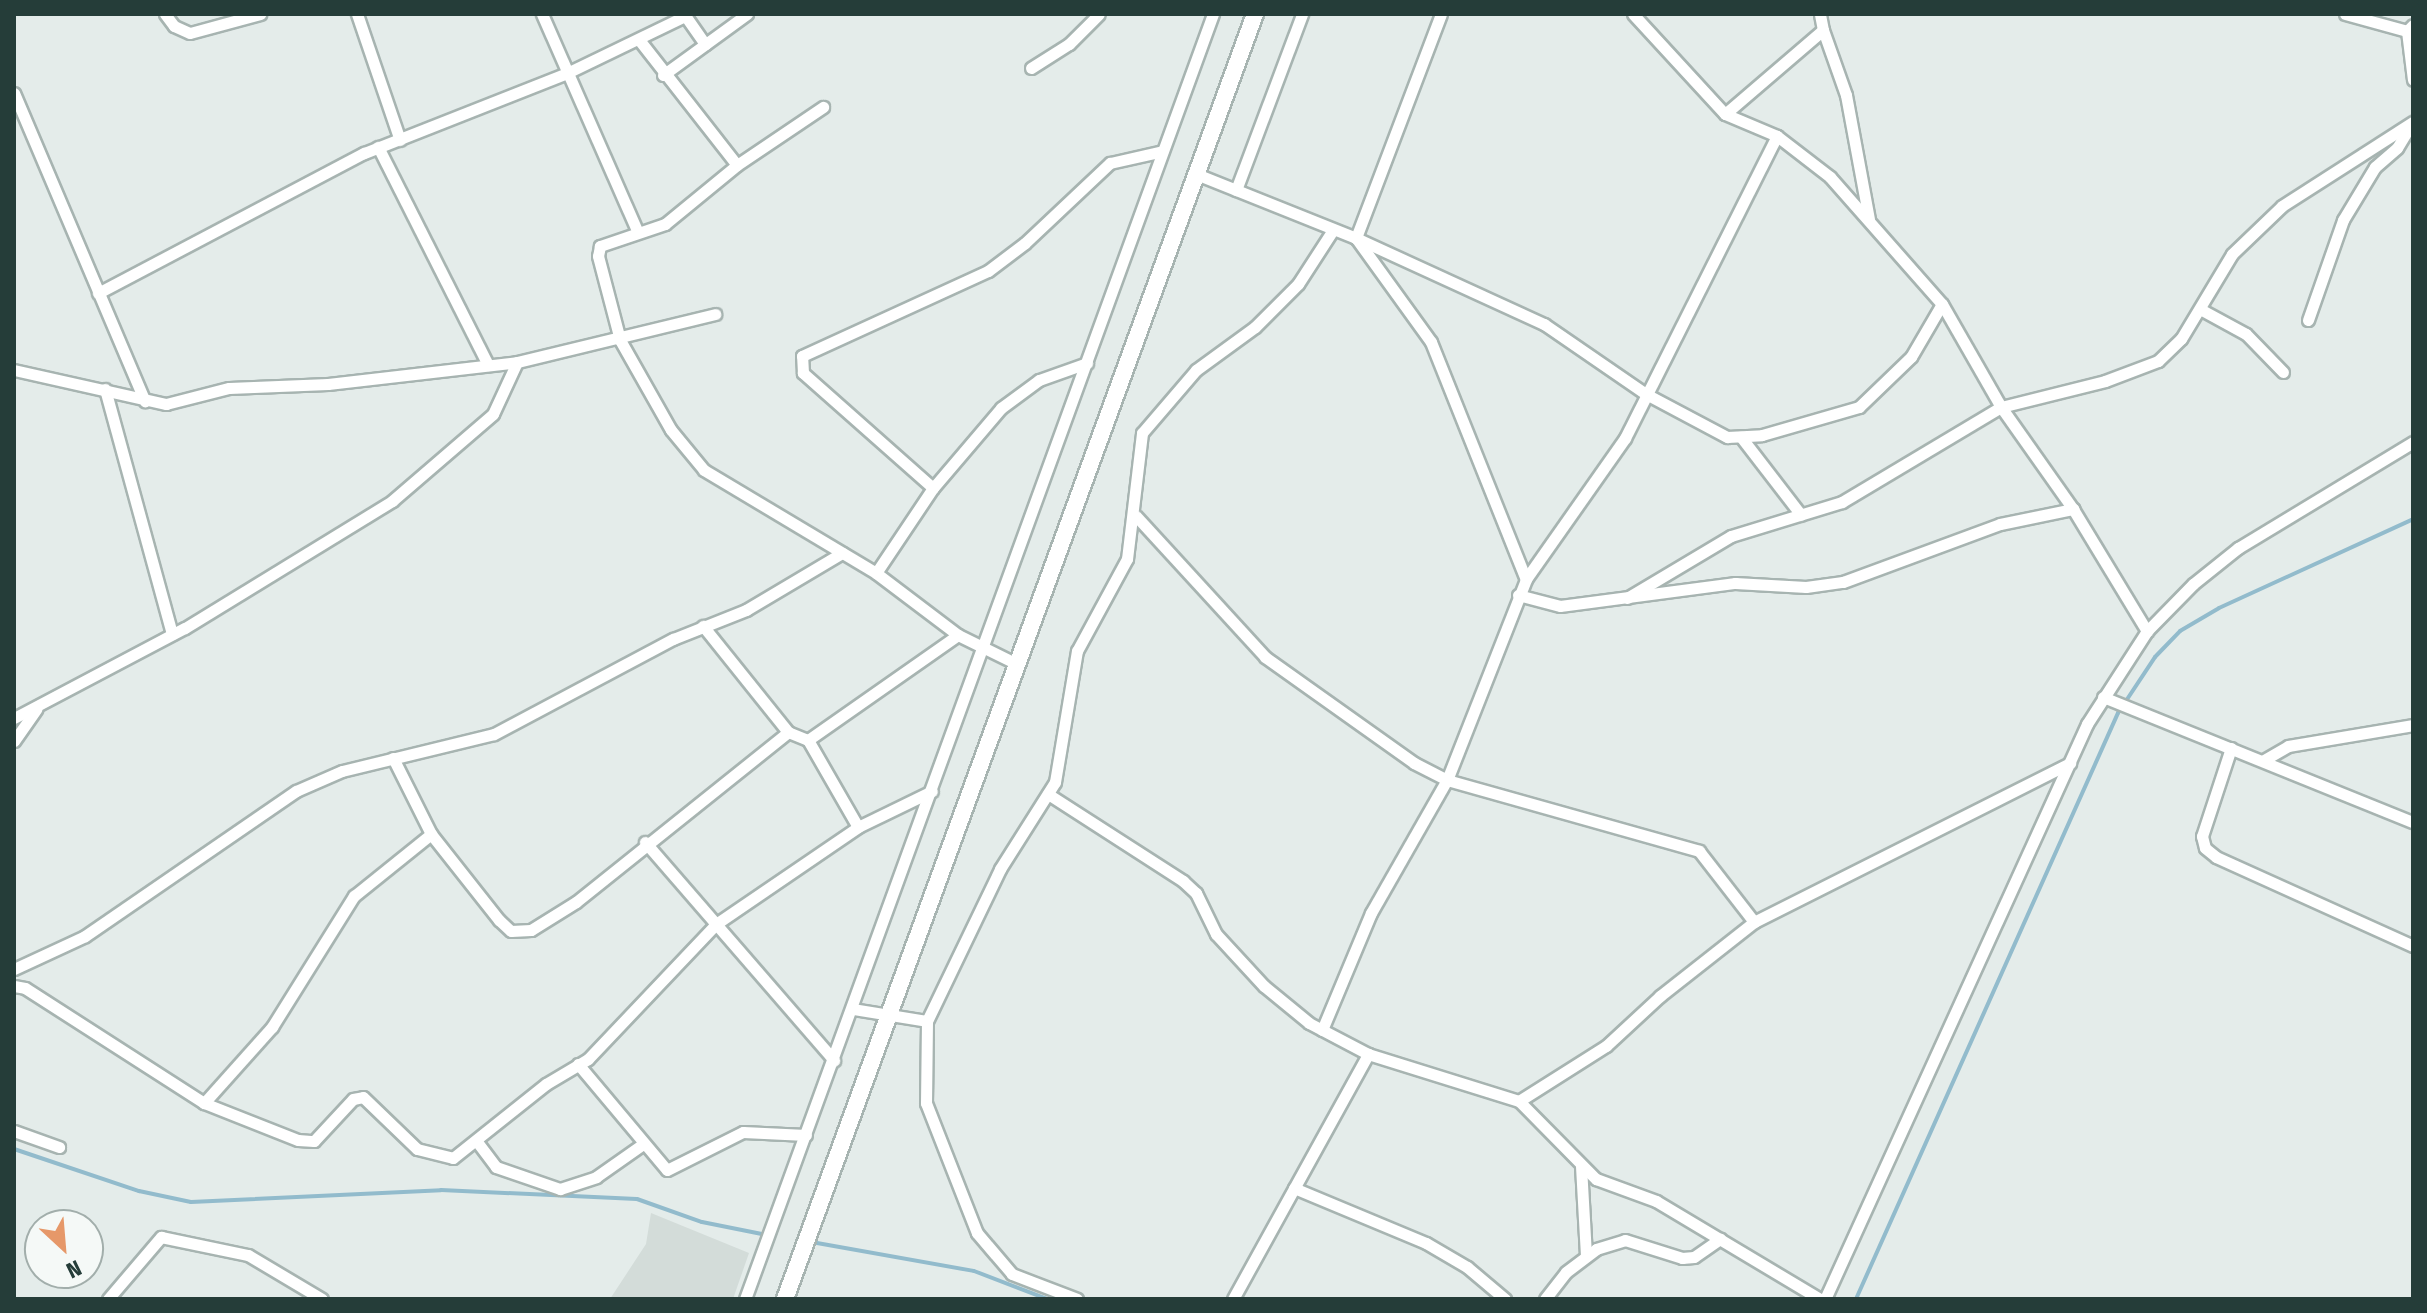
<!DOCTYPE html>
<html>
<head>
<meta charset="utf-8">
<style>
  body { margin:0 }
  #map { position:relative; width:2427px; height:1313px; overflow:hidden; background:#e4ecea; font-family:"Fira Sans Condensed",sans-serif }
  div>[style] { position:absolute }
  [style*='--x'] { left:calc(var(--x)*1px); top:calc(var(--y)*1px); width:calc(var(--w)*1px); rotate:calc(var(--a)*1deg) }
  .built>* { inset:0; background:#d3dcd9 }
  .stream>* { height:4px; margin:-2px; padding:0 2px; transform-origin:2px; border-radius:2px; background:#92bbcc }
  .roads { filter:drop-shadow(2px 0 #a7b4b1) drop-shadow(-2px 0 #a7b4b1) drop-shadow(0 2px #a7b4b1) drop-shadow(0 -2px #a7b4b1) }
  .street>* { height:11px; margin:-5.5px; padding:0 5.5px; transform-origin:5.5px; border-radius:5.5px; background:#fff }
  .secondary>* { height:16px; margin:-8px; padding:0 8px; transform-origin:8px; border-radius:8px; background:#fff }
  span { translate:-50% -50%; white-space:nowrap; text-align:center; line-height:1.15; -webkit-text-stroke:8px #f5f9f7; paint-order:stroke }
  .frame { position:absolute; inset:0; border:16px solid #253d39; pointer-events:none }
  .north { position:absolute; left:24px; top:1209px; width:80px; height:80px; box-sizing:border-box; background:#f5f9f7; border:2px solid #a2aeab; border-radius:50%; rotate:154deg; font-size:22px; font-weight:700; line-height:32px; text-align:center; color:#253d39 }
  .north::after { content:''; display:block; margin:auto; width:28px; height:36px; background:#e69869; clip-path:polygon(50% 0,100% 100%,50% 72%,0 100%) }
</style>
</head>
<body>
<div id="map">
  <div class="built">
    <i style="clip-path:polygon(651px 1213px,749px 1253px,733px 1299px,610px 1299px,646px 1244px)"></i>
  </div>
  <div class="stream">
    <i style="--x:14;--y:1149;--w:132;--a:18.6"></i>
    <i style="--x:139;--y:1191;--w:53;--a:11.9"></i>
    <i style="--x:191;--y:1202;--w:250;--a:-2.7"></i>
    <i style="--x:441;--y:1190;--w:196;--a:2.6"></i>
    <i style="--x:637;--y:1199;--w:69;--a:19.5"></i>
    <i style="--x:702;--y:1222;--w:61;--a:11.3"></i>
    <i style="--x:817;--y:1243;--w:159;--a:10.1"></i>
    <i style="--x:974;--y:1271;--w:78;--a:21"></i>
    <i style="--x:1856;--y:1299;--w:642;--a:-65.91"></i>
    <i style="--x:2118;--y:713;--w:67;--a:-56.5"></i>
    <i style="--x:2155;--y:657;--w:36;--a:-46"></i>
    <i style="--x:2180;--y:631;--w:45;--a:-30.5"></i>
    <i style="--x:2219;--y:608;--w:213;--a:-24.6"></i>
  </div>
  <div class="roads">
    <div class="street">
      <i style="--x:165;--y:14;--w:15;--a:53"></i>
      <i style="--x:174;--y:26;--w:17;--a:24"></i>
      <i style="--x:190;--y:33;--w:73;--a:-15.2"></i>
      <i style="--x:357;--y:14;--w:133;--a:71.2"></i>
      <i style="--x:542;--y:14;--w:236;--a:66.3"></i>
      <i style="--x:684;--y:14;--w:37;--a:55"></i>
      <i style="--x:1441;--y:14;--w:240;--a:110.8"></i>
      <i style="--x:1356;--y:238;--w:128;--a:54.2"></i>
      <i style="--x:1431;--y:342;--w:255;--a:68.2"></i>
      <i style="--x:1633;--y:14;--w:136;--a:47.4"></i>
      <i style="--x:1725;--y:114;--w:56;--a:22.9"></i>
      <i style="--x:1777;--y:136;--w:67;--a:37.7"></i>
      <i style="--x:1830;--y:177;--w:169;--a:48.6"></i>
      <i style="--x:1942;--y:304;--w:119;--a:60.2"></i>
      <i style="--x:2001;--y:407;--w:125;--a:54.8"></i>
      <i style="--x:2073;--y:509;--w:143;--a:58.8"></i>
      <i style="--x:2345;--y:14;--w:64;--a:15.3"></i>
      <i style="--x:2413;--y:25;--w:8;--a:135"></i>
      <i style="--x:2407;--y:31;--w:49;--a:83"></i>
      <i style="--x:1823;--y:30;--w:69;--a:70.5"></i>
      <i style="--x:1846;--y:95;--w:126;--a:79.5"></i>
      <i style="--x:640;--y:41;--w:157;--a:52"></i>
      <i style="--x:737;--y:165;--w:104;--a:-34"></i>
      <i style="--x:1031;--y:68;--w:45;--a:-32.3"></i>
      <i style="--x:1069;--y:44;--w:42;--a:-45"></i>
      <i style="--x:663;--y:75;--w:104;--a:-36"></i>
      <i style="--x:14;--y:93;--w:335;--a:67"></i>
      <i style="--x:1725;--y:114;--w:129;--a:-40.6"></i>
      <i style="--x:1823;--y:30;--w:16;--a:-101"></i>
      <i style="--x:378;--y:147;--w:244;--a:63.2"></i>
      <i style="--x:737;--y:165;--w:93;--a:140.7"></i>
      <i style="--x:665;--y:224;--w:69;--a:161.3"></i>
      <i style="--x:600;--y:246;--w:10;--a:101"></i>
      <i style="--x:598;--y:256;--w:87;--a:75.3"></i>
      <i style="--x:620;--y:340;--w:103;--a:60.5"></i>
      <i style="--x:671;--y:430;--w:52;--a:50.5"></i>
      <i style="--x:704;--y:470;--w:200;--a:30.9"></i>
      <i style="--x:876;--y:573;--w:103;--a:37.1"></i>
      <i style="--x:958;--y:635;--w:66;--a:26.2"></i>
      <i style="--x:1196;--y:174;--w:172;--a:21.8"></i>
      <i style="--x:1356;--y:238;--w:207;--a:24.6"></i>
      <i style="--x:1544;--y:324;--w:124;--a:34.5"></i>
      <i style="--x:1646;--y:394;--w:92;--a:28"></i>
      <i style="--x:1727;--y:437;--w:35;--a:-3"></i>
      <i style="--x:1762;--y:435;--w:101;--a:-16.1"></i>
      <i style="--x:1859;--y:407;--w:72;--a:-43.9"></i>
      <i style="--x:1911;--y:357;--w:61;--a:-59.7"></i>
      <i style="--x:1236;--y:190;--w:188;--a:-69.4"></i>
      <i style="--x:98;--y:293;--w:301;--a:-27.8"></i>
      <i style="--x:364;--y:153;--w:218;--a:-21.5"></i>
      <i style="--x:567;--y:73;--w:131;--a:-25.8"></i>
      <i style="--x:2200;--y:309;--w:52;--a:28.5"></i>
      <i style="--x:2246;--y:334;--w:53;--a:45.8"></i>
      <i style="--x:2308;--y:320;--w:106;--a:-70.7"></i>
      <i style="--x:2343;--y:220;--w:62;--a:-58.9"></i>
      <i style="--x:2375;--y:167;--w:29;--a:-41"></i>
      <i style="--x:2397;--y:148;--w:21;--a:-59"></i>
      <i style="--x:14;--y:370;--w:156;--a:12.6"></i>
      <i style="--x:166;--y:404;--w:65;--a:-14.3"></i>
      <i style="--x:229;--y:388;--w:99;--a:-2.3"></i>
      <i style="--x:328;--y:384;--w:190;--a:-6.6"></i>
      <i style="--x:517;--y:362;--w:204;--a:-13.6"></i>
      <i style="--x:105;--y:389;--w:254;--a:74.7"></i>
      <i style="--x:1741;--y:437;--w:98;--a:52.4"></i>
      <i style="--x:933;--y:488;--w:174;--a:-138.5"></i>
      <i style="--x:803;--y:373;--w:17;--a:-93"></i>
      <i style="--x:802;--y:356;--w:205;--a:-24.6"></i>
      <i style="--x:988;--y:271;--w:46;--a:-37.1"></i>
      <i style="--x:1025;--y:243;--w:117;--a:-43.3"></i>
      <i style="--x:1110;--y:163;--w:54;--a:-12.8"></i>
      <i style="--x:1136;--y:516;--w:191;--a:47.5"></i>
      <i style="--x:1265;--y:657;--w:183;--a:35.4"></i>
      <i style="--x:1414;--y:763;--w:37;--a:27"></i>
      <i style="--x:1447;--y:780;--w:262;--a:15.7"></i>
      <i style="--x:1699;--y:851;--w:90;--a:52.2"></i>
      <i style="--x:876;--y:573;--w:102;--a:-56.2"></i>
      <i style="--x:933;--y:488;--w:105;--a:-49.6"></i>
      <i style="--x:1001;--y:408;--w:47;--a:-36.4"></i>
      <i style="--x:1039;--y:380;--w:51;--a:-19.5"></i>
      <i style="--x:1518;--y:595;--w:43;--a:14.7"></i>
      <i style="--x:1560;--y:606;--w:177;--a:-7.5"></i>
      <i style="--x:1735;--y:583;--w:71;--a:3.2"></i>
      <i style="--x:1806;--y:587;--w:37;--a:-8"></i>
      <i style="--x:1843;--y:582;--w:167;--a:-20.3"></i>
      <i style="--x:2000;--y:524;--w:75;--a:-11.6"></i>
      <i style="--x:1627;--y:598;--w:121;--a:-30.8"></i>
      <i style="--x:1731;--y:536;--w:116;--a:-17"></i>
      <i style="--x:1842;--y:502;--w:185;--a:-30.9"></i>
      <i style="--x:2001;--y:407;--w:107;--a:-14"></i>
      <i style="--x:2105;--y:381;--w:57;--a:-20.7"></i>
      <i style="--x:2158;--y:361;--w:32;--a:-44"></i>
      <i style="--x:2181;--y:339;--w:99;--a:-59"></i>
      <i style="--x:2232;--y:254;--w:69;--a:-43.8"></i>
      <i style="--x:2282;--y:206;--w:156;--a:-32.7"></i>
      <i style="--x:2103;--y:697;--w:334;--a:22"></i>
      <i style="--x:14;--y:718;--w:193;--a:-27.8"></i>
      <i style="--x:185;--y:628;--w:243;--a:-31.5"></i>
      <i style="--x:392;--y:501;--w:133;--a:-40.7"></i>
      <i style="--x:493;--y:414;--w:57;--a:-65.2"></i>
      <i style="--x:788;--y:732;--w:22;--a:22"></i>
      <i style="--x:808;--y:740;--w:183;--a:-35"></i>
      <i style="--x:808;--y:740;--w:100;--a:60.1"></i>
      <i style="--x:14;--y:741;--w:39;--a:-55"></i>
      <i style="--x:2231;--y:748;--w:93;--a:108.2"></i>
      <i style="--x:2202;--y:836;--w:12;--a:76"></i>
      <i style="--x:2205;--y:848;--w:14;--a:39"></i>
      <i style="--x:2216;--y:857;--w:216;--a:24.3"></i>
      <i style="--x:393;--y:758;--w:85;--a:63.4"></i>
      <i style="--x:431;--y:834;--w:110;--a:51.7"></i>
      <i style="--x:499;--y:920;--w:16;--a:43"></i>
      <i style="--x:511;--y:931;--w:20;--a:-3"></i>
      <i style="--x:531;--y:930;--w:53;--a:-31.9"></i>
      <i style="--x:576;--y:902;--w:272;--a:-38.7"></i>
      <i style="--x:788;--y:732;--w:136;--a:-128.7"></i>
      <i style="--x:2264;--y:760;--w:28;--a:-30"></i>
      <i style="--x:2288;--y:746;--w:127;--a:-9.5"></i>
      <i style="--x:1048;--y:794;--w:161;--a:32.8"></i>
      <i style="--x:1183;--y:881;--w:18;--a:43"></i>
      <i style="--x:1196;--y:893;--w:46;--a:64"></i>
      <i style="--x:1216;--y:934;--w:71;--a:47.3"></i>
      <i style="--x:1264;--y:986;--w:58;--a:39.4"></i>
      <i style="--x:1309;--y:1023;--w:67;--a:27.7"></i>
      <i style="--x:645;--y:842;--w:289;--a:49.1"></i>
      <i style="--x:14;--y:969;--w:78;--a:-24.9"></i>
      <i style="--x:85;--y:936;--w:256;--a:-34.5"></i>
      <i style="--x:296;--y:791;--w:50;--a:-23.5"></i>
      <i style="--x:342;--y:771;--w:156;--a:-13.7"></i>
      <i style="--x:494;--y:734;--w:203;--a:-28"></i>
      <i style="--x:673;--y:639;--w:79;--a:-21.7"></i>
      <i style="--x:746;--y:610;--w:112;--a:-30.7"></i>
      <i style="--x:14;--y:986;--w:11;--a:10"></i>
      <i style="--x:25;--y:988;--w:213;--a:32.7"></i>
      <i style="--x:204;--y:1103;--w:101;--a:21.5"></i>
      <i style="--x:298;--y:1140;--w:16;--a:4"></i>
      <i style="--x:314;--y:1141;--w:57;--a:-47.1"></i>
      <i style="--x:353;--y:1099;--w:10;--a:-11"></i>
      <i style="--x:363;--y:1097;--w:75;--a:43.9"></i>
      <i style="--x:417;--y:1149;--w:37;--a:14"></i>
      <i style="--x:453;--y:1158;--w:119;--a:-38.5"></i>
      <i style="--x:546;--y:1084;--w:49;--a:-30.8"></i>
      <i style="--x:588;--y:1059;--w:186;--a:-46.5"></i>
      <i style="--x:716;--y:924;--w:172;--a:-34.3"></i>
      <i style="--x:858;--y:827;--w:82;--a:-25.9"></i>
      <i style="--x:853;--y:1009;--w:75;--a:9.2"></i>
      <i style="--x:1322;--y:1030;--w:127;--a:-67.3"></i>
      <i style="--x:1371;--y:913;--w:153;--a:-60.3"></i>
      <i style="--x:1447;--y:780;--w:216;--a:-68.5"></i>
      <i style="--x:1526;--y:579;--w:172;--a:-54.9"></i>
      <i style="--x:1625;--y:438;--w:338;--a:-63.3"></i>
      <i style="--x:578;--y:1064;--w:138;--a:50"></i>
      <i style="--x:667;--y:1170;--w:85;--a:-26.6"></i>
      <i style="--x:743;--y:1132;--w:63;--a:2.7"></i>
      <i style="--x:1519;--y:1101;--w:110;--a:45.4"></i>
      <i style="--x:1596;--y:1179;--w:64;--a:20.1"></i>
      <i style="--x:1656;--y:1201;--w:191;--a:30.9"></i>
      <i style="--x:204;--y:1103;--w:102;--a:-48.2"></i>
      <i style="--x:272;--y:1027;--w:155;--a:-58"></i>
      <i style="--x:354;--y:896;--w:99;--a:-38.8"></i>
      <i style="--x:14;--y:1131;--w:48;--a:19.6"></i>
      <i style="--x:478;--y:1143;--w:30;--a:53"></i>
      <i style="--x:496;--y:1167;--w:68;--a:19"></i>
      <i style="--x:560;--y:1189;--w:38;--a:-18"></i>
      <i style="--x:596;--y:1177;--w:57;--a:-35.1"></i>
      <i style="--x:1581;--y:1166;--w:89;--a:86.8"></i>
      <i style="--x:1294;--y:1188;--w:143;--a:22.6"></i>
      <i style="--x:1426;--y:1243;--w:48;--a:30.3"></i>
      <i style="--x:1467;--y:1267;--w:50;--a:40.1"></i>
      <i style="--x:108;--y:1299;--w:82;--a:-49.5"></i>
      <i style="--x:161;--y:1237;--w:89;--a:11.7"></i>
      <i style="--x:248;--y:1255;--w:86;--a:30.7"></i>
      <i style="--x:745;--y:1299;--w:1368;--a:-69.99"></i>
      <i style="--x:1077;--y:1299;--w:70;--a:-159"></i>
      <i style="--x:1012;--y:1274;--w:54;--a:-130.5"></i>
      <i style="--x:977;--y:1233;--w:140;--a:-111.4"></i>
      <i style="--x:926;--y:1103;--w:82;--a:-89.3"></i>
      <i style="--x:927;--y:1021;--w:169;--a:-64.3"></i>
      <i style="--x:1000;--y:869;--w:103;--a:-57.7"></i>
      <i style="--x:1055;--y:782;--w:133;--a:-80.5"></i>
      <i style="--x:1077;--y:651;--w:105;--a:-61.5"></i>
      <i style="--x:1127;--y:559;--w:127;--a:-83.2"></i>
      <i style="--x:1142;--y:433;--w:83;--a:-49.4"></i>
      <i style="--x:1196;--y:370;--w:73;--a:-36.1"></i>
      <i style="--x:1255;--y:327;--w:61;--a:-45"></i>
      <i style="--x:1298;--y:284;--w:64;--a:-57.1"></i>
      <i style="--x:1233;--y:1299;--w:280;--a:-61.1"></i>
      <i style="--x:1368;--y:1054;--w:158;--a:17.3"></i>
      <i style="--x:1519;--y:1101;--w:103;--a:-32.3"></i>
      <i style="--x:1606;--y:1046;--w:74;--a:-42.8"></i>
      <i style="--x:1660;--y:996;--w:120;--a:-38.2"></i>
      <i style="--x:1754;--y:922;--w:354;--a:-26.7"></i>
      <i style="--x:1545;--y:1299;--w:34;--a:-52"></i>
      <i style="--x:1566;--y:1272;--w:38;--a:-37"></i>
      <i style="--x:1596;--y:1249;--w:30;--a:-17"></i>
      <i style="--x:1625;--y:1240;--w:60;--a:17.5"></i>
      <i style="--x:1682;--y:1258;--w:12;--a:-5"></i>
      <i style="--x:1694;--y:1257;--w:32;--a:-35"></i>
      <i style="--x:1825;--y:1299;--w:632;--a:-65.5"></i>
      <i style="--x:2087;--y:724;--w:111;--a:-57.2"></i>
      <i style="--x:2147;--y:631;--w:66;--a:-45.6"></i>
      <i style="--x:2193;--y:584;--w:58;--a:-38.7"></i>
      <i style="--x:2238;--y:548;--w:205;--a:-31.2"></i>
    </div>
    <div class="secondary">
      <i style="--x:785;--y:1299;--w:1368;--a:-69.91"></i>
    </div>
  </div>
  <div class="frame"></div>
  <div class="north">N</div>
</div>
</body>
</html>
